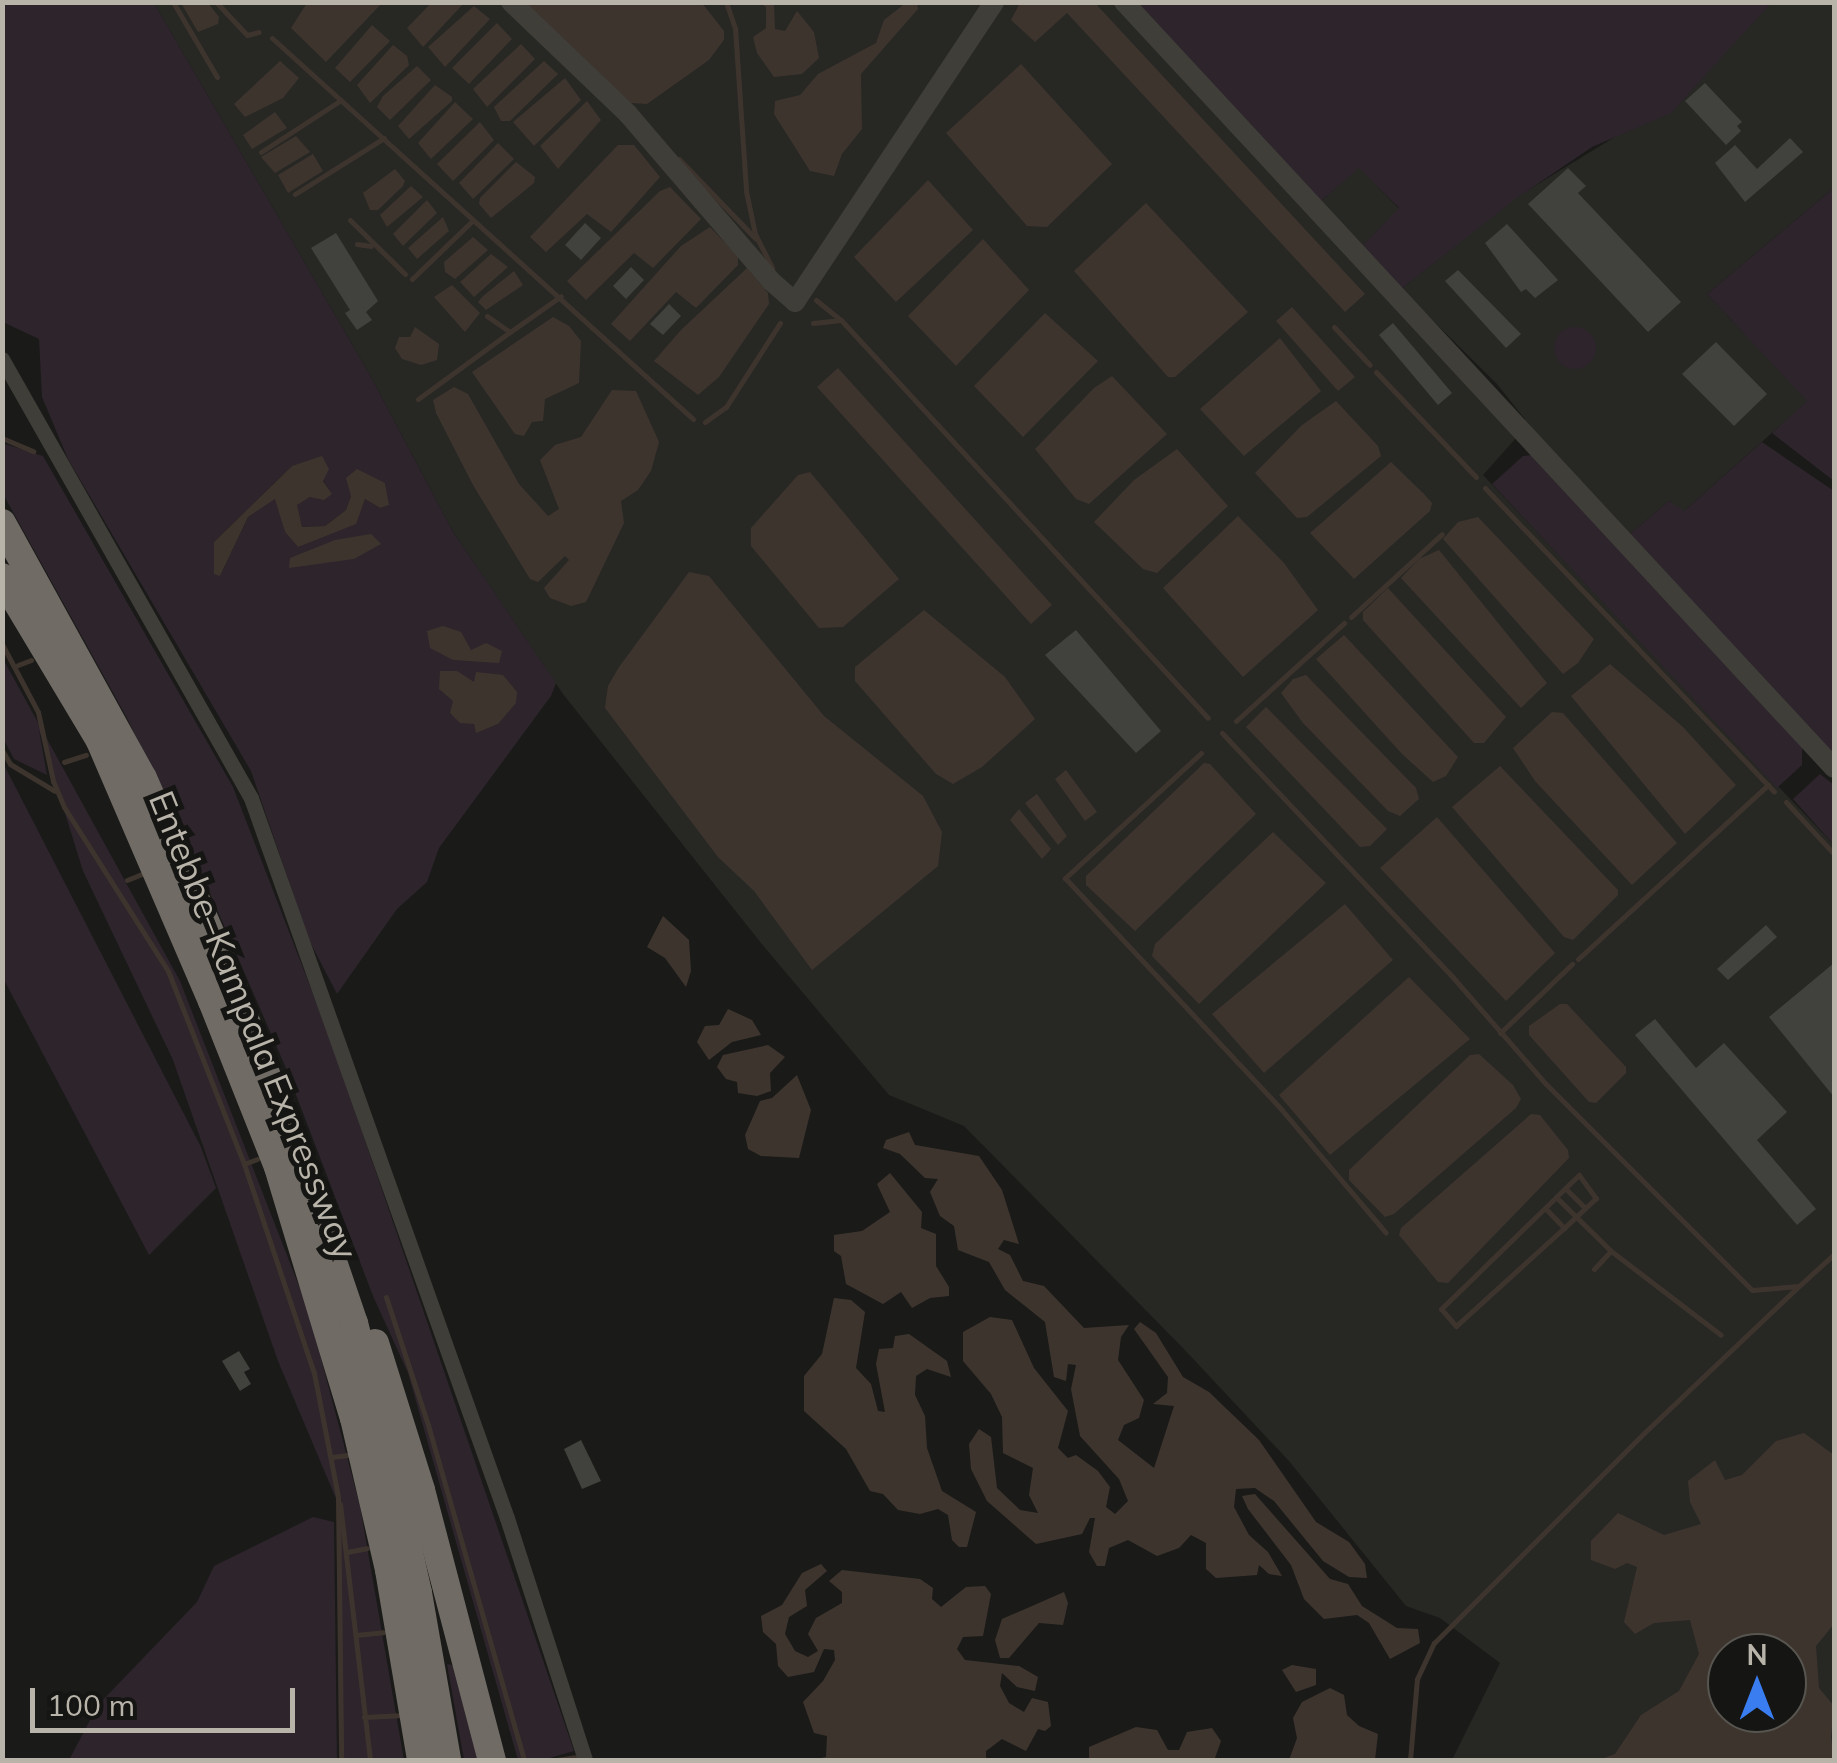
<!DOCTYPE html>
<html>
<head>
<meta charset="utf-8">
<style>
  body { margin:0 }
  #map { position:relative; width:1837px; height:1763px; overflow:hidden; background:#1a1a18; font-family:Mulish,sans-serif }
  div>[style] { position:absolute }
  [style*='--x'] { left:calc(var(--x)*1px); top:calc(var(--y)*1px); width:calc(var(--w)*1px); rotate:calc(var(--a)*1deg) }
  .built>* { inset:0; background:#272724 }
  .green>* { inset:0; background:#2d242c }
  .round { border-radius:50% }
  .water>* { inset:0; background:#3e342e }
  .stream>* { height:5px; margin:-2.5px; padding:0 2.5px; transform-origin:2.5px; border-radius:2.5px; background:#3e342e }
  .building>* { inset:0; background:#41413d }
  .minor>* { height:15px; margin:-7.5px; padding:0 7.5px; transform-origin:7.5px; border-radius:7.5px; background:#3f3e39 }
  .tertiary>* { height:20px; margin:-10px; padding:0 10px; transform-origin:10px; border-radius:10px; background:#3f3e39 }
  .motorway>* { height:28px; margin:-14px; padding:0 14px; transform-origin:14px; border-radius:14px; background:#706c65 }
  span { translate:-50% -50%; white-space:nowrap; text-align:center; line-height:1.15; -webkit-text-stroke:10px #151513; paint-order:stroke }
  .street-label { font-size:35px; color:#b9b4aa }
  .frame { position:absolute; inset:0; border:5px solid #b9b4aa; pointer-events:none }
  .north { position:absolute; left:1707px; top:1633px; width:100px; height:100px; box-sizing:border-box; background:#151513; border:2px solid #57554f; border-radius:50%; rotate:0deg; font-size:28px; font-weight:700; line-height:40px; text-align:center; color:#b9b4aa }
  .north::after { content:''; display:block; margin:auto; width:35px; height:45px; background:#397df0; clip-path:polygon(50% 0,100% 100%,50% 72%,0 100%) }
  .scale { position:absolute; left:30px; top:1688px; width:265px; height:45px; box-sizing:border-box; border:5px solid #b9b4aa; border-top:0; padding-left:12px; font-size:30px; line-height:35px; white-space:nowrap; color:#b9b4aa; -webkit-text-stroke:8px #151513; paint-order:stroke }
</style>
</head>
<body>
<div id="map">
  <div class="built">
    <i style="clip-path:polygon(evenodd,154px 3px,1116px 3px,1516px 438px,1483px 475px,1834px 845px,1834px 1760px,1452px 1760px,1500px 1663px,1440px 1618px,1406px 1606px,1289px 1461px,1182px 1347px,964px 1126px,889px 1095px,761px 943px,563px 694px,453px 532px,371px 377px,154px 3px,1727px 1653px,1787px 1653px,1787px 1713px,1727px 1713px,1727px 1653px)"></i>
    <i style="clip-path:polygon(1771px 3px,1834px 3px,1834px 188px,1707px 294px,1808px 401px,1683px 512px,1669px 501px,1630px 534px,1539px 437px,1497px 384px,1401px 289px,1515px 198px,1677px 99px)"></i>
    <i style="clip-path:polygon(1359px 167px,1399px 209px,1360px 248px,1321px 201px)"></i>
  </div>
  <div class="green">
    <i style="clip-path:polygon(evenodd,2px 3px,154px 3px,371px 377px,453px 532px,556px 683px,551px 696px,439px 848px,427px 882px,397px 909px,337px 994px,309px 940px,251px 771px,68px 459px,42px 397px,39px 339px,3px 322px,2px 3px,292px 466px,323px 480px,331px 493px,310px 497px,296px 505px,302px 527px,325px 526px,346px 510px,351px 496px,385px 483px,388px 505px,380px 508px,365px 499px,362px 507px,298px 547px,285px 532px,276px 498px,248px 517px,220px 576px,214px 542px,292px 466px,2px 3px,475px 683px,507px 708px,498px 724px,476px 732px,474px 723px,450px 714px,454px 701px,475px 683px)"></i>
    <i style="clip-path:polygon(1133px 3px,1771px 3px,1671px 113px,1592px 147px,1518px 197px,1401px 289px,1360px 248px,1399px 208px,1359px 168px,1321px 201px)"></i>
    <i style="clip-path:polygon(1834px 188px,1834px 481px,1772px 433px,1807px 401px,1707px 294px)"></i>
    <i class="round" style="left:1554px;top:327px;width:42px;height:42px"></i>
    <i style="clip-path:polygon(1762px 442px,1834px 491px,1834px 755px,1630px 534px,1669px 501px,1684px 511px)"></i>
    <i style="clip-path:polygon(2px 443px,43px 456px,233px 787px,329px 1035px,574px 1751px,543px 1760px,518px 1760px,408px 1373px,373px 1296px,285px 1066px,206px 884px,127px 718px,3px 494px)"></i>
    <i style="clip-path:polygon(1531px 455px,1802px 745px,1802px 765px,1777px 788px,1492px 484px,1523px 456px)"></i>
    <i style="clip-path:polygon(2px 657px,180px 981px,308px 1309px,360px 1506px,404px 1760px,339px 1760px,337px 1501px,278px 1361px,173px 1060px,83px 871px,39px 730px,47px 775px,14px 759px,3px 738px)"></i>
    <i style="clip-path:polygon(2px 761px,201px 1147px,216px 1188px,149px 1255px,3px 978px)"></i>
    <i style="clip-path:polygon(1820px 774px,1834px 785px,1834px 845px,1793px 799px)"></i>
    <i style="clip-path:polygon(313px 1517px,334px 1522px,337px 1760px,69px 1760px,98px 1705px,197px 1602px,214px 1566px)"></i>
    <i style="clip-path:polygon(447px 1664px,462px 1667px,483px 1760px,464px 1760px)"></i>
  </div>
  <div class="water">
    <i style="clip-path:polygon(432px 2px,464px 3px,423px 47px,407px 28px)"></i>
    <i style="clip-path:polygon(907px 2px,917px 3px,918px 9px,861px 74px,862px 129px,842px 154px,834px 176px,810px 171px,774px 114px,775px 101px,800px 95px,818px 74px,876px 43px,884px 20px)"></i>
    <i style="clip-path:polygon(181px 3px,208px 3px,219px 17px,218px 24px,198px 32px)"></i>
    <i style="clip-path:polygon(307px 3px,307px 2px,382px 3px,326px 62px,291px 28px)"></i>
    <i style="clip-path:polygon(517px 3px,702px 3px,724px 31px,724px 40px,709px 60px,647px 104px,631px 103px)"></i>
    <i style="clip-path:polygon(761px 3px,774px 3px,775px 29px,785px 31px,797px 11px,814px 32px,819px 58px,802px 74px,774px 77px,757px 53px,753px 37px,766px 28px,766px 7px)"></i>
    <i style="clip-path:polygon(1020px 3px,1095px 3px,1365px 294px,1345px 312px,1067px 13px,1035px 42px,1011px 20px)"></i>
    <i style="clip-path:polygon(474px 6px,490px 19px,445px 67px,428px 47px)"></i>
    <i style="clip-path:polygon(497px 23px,512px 39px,469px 84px,452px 68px)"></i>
    <i style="clip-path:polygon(372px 25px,390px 41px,350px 82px,335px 68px)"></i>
    <i style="clip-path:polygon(521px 44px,535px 59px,487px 107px,473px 89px)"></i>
    <i style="clip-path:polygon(393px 45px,407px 56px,409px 65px,370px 103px,357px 85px)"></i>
    <i style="clip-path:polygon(280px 61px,299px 78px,283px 98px,245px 117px,234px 104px)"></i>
    <i style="clip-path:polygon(544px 61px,558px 74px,510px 121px,501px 121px,494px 107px)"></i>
    <i style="clip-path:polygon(1021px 64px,1112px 164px,1047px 227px,1027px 226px,946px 133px)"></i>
    <i style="clip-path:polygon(417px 66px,431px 80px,390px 120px,377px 107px,383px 96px)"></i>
    <i style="clip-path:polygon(565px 78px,581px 100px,534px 146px,513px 122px)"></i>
    <i style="clip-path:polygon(435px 85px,452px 97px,452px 101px,409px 139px,398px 126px)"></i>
    <i style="clip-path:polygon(587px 101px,601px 120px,558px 169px,540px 146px)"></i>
    <i style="clip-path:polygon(455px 102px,473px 119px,431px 159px,418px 143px)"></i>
    <i style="clip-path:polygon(275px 112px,287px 128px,252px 149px,243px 135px)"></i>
    <i style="clip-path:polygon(480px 122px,494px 140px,453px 181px,437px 164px)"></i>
    <i style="clip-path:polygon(296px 136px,310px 152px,275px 173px,261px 157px)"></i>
    <i style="clip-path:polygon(498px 143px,514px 159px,473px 199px,459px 183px)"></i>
    <i style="clip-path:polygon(618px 145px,634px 145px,660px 177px,611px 232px,587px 214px,546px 252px,530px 237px)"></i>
    <i style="clip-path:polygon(313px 154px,323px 171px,288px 193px,278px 175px)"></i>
    <i style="clip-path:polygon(516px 162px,535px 177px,534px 183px,491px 218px,479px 204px,480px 198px)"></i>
    <i style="clip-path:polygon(395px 169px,405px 181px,403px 186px,378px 210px,370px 210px,363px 193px)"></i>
    <i style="clip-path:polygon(928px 180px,973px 230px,896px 302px,854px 257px)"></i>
    <i style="clip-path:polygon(411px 186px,423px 197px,387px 227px,380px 215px)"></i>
    <i style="clip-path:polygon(670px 187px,701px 219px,653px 268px,634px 253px,586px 300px,567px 281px,660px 191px)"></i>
    <i style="clip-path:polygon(427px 200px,437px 213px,403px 246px,393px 234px)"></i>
    <i style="clip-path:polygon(1146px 203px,1248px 312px,1175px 377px,1168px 377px,1074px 271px)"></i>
    <i style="clip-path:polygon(443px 217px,449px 231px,417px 259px,408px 248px)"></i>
    <i style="clip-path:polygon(710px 227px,738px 256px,738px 265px,696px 308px,676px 292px,630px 341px,611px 324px,681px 246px)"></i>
    <i style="clip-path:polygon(473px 237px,488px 250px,455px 279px,445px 272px,444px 262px)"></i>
    <i style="clip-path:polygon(983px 239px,1029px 290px,956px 366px,908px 316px)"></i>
    <i style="clip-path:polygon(491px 254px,508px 267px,474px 297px,460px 282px)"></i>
    <i style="clip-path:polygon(747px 268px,768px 293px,769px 304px,719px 377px,698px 395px,654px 361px,681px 330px)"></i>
    <i style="clip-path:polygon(514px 271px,523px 285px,486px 310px,478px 302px,483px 296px)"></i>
    <i style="clip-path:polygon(452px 285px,480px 313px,465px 332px,434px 297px)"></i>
    <i style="clip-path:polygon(1292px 307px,1355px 377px,1338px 391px,1276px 321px)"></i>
    <i style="clip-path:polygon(1045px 313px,1098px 361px,1023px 437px,974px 386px)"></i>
    <i style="clip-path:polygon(553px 317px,569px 326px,581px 341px,579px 383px,545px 399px,543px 421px,532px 422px,524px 436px,515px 434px,472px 372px)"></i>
    <i style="clip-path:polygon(415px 327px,439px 344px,437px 360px,421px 365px,402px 359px,395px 348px,399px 337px,410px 337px)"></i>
    <i style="clip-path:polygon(1280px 338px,1321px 391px,1244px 456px,1200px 409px)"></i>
    <i style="clip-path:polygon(838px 368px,1052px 605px,1031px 624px,817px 387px)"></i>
    <i style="clip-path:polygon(1112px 376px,1167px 434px,1089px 504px,1076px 499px,1035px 449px,1094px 388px)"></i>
    <i style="clip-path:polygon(454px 387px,468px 394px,519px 484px,548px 516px,559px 509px,540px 460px,555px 445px,581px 437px,612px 390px,636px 391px,659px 442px,651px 471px,638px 490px,621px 501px,624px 523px,586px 602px,571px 606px,550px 598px,544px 588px,569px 560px,565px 556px,538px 582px,530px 579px,473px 485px,436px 413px,433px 400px)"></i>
    <i style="clip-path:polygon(1336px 401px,1378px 446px,1381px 456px,1307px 517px,1297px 518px,1255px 473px,1302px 425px)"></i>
    <i style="clip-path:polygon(1177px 449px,1228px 506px,1157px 573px,1143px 569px,1094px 522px,1134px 480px)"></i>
    <i style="clip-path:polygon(322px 456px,329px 469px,323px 481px,332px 494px,324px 500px,310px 497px,297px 505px,302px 527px,325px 526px,346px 510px,351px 496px,346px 478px,357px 469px,385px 483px,389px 505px,380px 508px,365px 499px,356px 524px,298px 547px,285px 532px,275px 499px,248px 517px,220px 576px,214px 574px,214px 542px,292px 466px)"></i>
    <i style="clip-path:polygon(1391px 462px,1425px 495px,1432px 503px,1430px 511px,1354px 579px,1310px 533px)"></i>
    <i style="clip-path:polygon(810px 472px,899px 579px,843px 627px,819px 628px,751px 546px,751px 528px,798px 475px)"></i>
    <i style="clip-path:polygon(1238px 516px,1284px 563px,1318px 610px,1243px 677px,1163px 588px)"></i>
    <i style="clip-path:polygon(1478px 517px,1594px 639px,1578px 663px,1563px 674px,1443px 539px,1458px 522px)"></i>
    <i style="clip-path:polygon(371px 534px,381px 544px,354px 559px,289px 568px,290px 558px,335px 540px)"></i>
    <i style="clip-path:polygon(1439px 550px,1547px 683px,1521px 708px,1401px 578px,1419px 559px)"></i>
    <i style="clip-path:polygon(689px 572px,709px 576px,824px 716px,923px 796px,942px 832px,938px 866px,812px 970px,754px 891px,718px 857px,605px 708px,608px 686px,619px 667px)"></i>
    <i style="clip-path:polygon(1388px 588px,1506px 717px,1484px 743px,1474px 743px,1363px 620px,1363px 612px)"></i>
    <i style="clip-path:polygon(924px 610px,1005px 677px,1035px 719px,982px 767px,953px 784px,936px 774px,855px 681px,855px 667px)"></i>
    <i style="clip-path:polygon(443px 626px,461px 632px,471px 650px,486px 643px,502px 651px,499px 663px,453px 660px,430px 648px,427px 631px)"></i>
    <i style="clip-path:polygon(1344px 635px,1458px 757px,1446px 776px,1433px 782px,1402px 754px,1316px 659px)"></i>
    <i style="clip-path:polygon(1610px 664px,1683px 727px,1736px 785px,1685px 834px,1571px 696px)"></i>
    <i style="clip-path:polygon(440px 671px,457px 671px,474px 682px,476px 672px,503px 675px,517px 692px,516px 703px,498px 724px,476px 733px,474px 724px,460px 723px,450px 713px,453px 701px,439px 689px)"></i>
    <i style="clip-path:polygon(1306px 675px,1416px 788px,1419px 799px,1400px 816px,1388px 811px,1303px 723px,1281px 693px,1293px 679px)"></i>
    <i style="clip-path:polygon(1266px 707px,1387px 829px,1370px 846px,1360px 847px,1246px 727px)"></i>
    <i style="clip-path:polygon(1552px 712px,1563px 713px,1677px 843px,1632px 885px,1535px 781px,1513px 748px)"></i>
    <i style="clip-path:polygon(1204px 763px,1210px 764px,1256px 814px,1135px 931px,1086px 885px,1086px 876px)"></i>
    <i style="clip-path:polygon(1500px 766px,1618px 890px,1618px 895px,1573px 940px,1564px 937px,1452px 807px)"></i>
    <i style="clip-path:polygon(1066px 770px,1097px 812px,1085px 821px,1055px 779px)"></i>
    <i style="clip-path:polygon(1037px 794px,1067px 836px,1058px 845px,1025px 803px)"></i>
    <i style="clip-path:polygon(1019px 809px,1051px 849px,1042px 859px,1010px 820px)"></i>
    <i style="clip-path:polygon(1437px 817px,1555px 953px,1506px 1001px,1380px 868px)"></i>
    <i style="clip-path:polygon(1273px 832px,1326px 883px,1199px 1004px,1152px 956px,1155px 944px)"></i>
    <i style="clip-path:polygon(1345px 904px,1393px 960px,1264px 1073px,1212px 1014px)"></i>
    <i style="clip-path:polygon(663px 916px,689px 940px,691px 971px,686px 987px,665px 958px,647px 947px)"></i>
    <i style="clip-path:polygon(1409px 977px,1470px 1039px,1330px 1155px,1279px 1095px)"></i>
    <i style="clip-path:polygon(1560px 1004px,1567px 1004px,1626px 1067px,1626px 1073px,1596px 1103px,1589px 1102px,1529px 1035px,1529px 1026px)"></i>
    <i style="clip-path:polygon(728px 1009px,752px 1020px,761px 1035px,732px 1042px,709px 1060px,697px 1042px,705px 1026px,719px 1025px)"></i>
    <i style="clip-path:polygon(768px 1045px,785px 1057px,770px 1073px,771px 1091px,757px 1096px,738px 1093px,737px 1082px,726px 1079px,717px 1067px,723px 1055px)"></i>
    <i style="clip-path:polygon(1479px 1054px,1513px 1085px,1521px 1099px,1516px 1108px,1394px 1214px,1385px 1217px,1349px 1180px,1349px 1170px,1470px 1055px)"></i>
    <i style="clip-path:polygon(797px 1075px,811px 1110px,799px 1158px,761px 1156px,748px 1149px,745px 1135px,760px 1101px,772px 1098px)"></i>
    <i style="clip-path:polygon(1531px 1114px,1540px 1115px,1568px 1150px,1569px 1158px,1448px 1283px,1438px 1282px,1399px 1235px,1401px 1228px)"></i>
    <i style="clip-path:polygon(909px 1132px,915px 1145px,979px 1156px,1002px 1190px,1019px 1244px,1004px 1240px,998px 1249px,1010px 1255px,1023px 1281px,1044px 1286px,1084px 1328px,1129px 1325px,1121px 1337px,1118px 1360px,1144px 1400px,1139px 1418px,1124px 1425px,1118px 1440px,1154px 1468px,1174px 1406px,1153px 1404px,1167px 1393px,1168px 1377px,1134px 1329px,1140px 1322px,1156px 1333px,1183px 1377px,1209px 1392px,1259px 1440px,1316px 1522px,1349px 1542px,1365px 1564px,1367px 1578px,1349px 1577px,1323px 1561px,1274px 1501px,1255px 1488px,1236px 1489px,1234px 1507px,1249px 1535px,1268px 1552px,1282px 1576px,1269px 1574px,1259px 1565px,1257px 1575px,1216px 1578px,1206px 1569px,1206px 1543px,1191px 1535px,1179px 1548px,1157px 1556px,1128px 1540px,1109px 1548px,1105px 1566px,1097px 1566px,1089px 1552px,1095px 1518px,1090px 1518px,1082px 1534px,1036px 1544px,987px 1501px,971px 1469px,969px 1444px,979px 1429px,991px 1437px,997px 1488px,1020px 1510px,1038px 1513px,1029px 1495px,1033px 1468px,1003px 1453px,1002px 1417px,991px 1394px,963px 1361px,963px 1332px,990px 1317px,1012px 1320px,1034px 1368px,1068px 1411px,1058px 1448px,1068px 1458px,1076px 1455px,1098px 1471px,1110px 1487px,1106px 1507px,1115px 1514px,1128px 1501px,1119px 1479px,1080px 1436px,1071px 1389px,1076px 1365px,1068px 1364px,1066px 1381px,1054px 1377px,1045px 1322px,1005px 1290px,989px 1262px,958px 1250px,954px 1226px,940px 1216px,930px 1192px,938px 1179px,925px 1178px,900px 1154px,883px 1148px,886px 1140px)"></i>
    <i style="clip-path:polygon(890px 1173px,922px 1212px,921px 1228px,936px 1234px,936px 1266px,949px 1287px,949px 1296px,930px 1298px,912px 1308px,901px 1292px,883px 1304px,846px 1284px,841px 1256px,834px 1251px,834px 1235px,862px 1231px,890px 1212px,877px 1184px)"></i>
    <i style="clip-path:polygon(834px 1298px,851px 1300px,865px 1312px,856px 1368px,871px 1384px,878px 1411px,885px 1412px,876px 1364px,879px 1349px,893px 1348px,895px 1336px,909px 1334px,947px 1361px,951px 1377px,927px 1369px,916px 1376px,915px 1395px,925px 1416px,927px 1448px,942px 1491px,976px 1512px,967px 1547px,959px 1547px,952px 1540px,948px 1515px,938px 1509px,920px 1514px,898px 1510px,883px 1494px,870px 1491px,846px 1449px,804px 1411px,804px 1376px,822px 1354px)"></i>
    <i style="clip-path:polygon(evenodd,1804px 1433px,1834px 1455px,1834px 1624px,1816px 1646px,1819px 1688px,1834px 1706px,1831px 1737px,1834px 1760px,1599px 1760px,1615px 1754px,1641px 1715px,1679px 1691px,1699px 1654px,1690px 1620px,1654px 1623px,1635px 1634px,1624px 1622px,1637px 1567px,1627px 1563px,1615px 1569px,1591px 1560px,1591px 1541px,1618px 1513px,1664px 1535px,1701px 1524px,1690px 1502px,1688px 1481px,1715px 1460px,1725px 1480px,1742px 1475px,1776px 1441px,1804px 1433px,1787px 1653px,1787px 1713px,1727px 1713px,1727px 1653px,1787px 1653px)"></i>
    <i style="clip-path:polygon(1255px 1494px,1330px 1579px,1348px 1584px,1362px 1606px,1397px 1628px,1418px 1629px,1420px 1643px,1390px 1659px,1369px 1623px,1357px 1615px,1324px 1619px,1304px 1599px,1291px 1565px,1248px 1509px,1242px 1496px)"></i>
    <i style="clip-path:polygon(821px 1564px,827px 1571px,805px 1590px,807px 1606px,789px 1617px,785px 1634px,795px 1651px,808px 1657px,818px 1651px,808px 1634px,816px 1618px,842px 1603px,842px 1592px,829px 1581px,842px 1570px,920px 1579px,933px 1588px,932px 1599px,941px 1607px,966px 1587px,985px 1586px,991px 1594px,983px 1636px,963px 1637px,957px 1649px,965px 1660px,1019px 1666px,1038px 1677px,1035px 1691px,1017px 1687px,1002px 1673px,1000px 1686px,1009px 1703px,1024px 1712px,1032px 1698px,1048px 1702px,1051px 1726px,1045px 1731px,1038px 1729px,1026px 1751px,1002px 1739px,986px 1751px,986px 1760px,811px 1760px,826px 1757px,827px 1736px,814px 1733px,803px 1702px,823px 1681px,835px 1660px,834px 1650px,824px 1649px,814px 1672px,788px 1677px,778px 1666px,776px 1644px,763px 1632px,761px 1616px,782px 1605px,802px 1573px)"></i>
    <i style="clip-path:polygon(1064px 1592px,1068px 1603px,1063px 1625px,1039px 1623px,1009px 1658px,1000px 1658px,995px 1640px,1002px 1619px)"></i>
    <i style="clip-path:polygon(1292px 1665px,1316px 1669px,1316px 1685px,1296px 1692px,1282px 1670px)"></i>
    <i style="clip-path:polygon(1330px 1688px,1344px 1695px,1347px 1715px,1359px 1726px,1378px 1734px,1375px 1760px,1289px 1760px,1297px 1738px,1293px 1718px,1302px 1702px)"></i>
    <i style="clip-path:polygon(1136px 1727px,1157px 1730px,1168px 1750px,1179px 1750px,1187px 1732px,1212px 1728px,1221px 1741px,1215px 1758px,1201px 1760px,1089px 1760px,1089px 1747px)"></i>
  </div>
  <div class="stream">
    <i style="--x:173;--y:2;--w:87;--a:59.6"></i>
    <i style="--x:216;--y:2;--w:45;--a:46.8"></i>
    <i style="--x:247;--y:35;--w:12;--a:-14"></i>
    <i style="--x:726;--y:2;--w:28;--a:71"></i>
    <i style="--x:735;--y:28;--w:163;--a:86.1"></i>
    <i style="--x:746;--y:191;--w:44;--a:78.2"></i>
    <i style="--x:755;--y:234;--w:38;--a:63"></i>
    <i style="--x:272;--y:38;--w:568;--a:42.14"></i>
    <i style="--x:261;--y:152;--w:95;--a:-33"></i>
    <i style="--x:679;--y:159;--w:110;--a:46.1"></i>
    <i style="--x:295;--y:194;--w:105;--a:-32.2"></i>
    <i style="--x:350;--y:220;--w:77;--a:44.5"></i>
    <i style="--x:357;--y:244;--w:14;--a:8"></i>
    <i style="--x:412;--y:279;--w:82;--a:-44"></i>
    <i style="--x:816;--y:300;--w:32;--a:39"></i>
    <i style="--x:841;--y:320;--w:541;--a:47.32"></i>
    <i style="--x:487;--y:316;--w:28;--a:35"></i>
    <i style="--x:510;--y:332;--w:62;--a:-35.2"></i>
    <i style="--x:813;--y:323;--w:28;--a:-6"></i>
    <i style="--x:1334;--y:327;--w:52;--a:46.5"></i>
    <i style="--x:1376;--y:372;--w:145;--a:46.4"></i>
    <i style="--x:418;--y:399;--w:114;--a:-36.1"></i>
    <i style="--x:705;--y:422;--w:26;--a:-36"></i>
    <i style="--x:726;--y:407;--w:100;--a:-57.3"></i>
    <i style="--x:2;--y:438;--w:34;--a:23"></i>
    <i style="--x:1485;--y:488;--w:419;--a:46.4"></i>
    <i style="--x:1351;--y:617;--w:123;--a:-42.4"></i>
    <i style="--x:2;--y:644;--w:77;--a:62.1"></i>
    <i style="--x:38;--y:712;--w:71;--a:77.7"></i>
    <i style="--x:53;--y:781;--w:28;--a:67"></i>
    <i style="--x:64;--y:807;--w:194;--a:57.6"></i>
    <i style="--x:168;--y:971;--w:207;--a:68.5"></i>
    <i style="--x:244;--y:1164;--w:220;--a:71.5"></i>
    <i style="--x:314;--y:1373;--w:126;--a:79"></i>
    <i style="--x:338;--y:1497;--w:263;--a:89.3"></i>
    <i style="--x:18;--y:665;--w:14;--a:-21"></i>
    <i style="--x:1236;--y:721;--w:146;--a:-42.2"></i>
    <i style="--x:1222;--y:733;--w:332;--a:46.6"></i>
    <i style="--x:1450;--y:974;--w:146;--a:48.9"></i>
    <i style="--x:1546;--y:1084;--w:291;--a:45"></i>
    <i style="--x:1752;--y:1290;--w:47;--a:-4.9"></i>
    <i style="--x:1799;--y:1286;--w:47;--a:-42.4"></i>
    <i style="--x:2;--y:750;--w:16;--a:60"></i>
    <i style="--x:10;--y:764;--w:52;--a:31"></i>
    <i style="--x:1201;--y:753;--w:185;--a:137.4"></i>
    <i style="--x:1065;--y:878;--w:316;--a:46.9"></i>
    <i style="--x:1281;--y:1109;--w:162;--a:49.7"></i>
    <i style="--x:64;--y:762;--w:23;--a:-18"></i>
    <i style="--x:1786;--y:802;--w:71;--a:47.3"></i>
    <i style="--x:127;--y:880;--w:18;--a:-22"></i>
    <i style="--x:1578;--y:959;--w:258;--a:-42.5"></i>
    <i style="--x:1500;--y:1033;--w:100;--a:-43.8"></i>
    <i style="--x:244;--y:1164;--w:14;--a:-21"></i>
    <i style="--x:1566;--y:1189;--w:27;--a:45"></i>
    <i style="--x:1556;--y:1197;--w:77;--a:44.5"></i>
    <i style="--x:1611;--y:1251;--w:138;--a:37.4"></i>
    <i style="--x:1545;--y:1208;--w:28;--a:46"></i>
    <i style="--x:1564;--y:1228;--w:146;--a:137.8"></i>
    <i style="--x:1456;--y:1326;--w:23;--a:-131"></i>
    <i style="--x:1441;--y:1309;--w:161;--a:-44.2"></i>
    <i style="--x:1556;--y:1197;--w:32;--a:-44"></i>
    <i style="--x:1579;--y:1175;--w:29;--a:54"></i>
    <i style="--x:1596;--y:1198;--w:44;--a:136.8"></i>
    <i style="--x:1594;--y:1269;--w:25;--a:-47"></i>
    <i style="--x:386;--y:1297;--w:135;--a:71.8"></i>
    <i style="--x:428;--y:1425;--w:348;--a:74"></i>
    <i style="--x:332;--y:1457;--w:16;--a:-7"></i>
    <i style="--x:340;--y:1504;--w:258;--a:83.3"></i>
    <i style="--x:347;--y:1552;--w:20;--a:-11"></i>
    <i style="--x:356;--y:1635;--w:27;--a:-6"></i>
    <i style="--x:364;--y:1717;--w:35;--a:-3"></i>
    <i style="--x:557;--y:1760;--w:18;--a:-9"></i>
    <i style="--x:1410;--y:1760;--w:81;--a:-85.1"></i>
    <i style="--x:1417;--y:1679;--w:40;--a:-65"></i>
    <i style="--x:1434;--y:1643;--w:297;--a:-45"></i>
    <i style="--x:1644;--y:1433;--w:211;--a:-43.5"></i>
  </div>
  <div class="building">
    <i style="clip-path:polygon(1705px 83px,1742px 122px,1737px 126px,1741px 131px,1726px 145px,1685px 101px)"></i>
    <i style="clip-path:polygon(1790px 138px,1803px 152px,1745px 202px,1715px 163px,1735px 145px,1757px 169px)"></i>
    <i style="clip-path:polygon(1568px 168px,1586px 186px,1578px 193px,1681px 302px,1648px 332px,1528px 204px)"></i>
    <i style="clip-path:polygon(585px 223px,601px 238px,581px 260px,565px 245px)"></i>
    <i style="clip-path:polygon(1507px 224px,1558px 280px,1535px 298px,1526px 289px,1521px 292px,1485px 243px)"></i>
    <i style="clip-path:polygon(336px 233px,378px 301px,366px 312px,372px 320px,357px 330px,345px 313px,350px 310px,311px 248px)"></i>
    <i style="clip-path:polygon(631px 267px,644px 280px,626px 299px,613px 286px)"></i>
    <i style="clip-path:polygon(1458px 270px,1521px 334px,1506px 348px,1445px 281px)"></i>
    <i style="clip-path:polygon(669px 304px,681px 316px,663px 335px,650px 324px)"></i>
    <i style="clip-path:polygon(1393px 323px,1452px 393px,1438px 405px,1379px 335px)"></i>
    <i style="clip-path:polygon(1716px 342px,1767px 394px,1734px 426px,1682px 374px)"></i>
    <i style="clip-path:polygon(1076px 630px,1161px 731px,1136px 753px,1045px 655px)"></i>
    <i style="clip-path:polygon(1766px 925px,1777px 937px,1728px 980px,1717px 969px)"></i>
    <i style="clip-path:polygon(1834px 963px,1834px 1097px,1769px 1017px)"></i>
    <i style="clip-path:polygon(1655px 1019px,1696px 1068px,1724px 1043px,1787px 1112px,1757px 1140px,1816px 1209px,1797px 1225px,1635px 1035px)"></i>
    <i style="clip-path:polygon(239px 1351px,250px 1369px,244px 1372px,251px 1384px,240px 1391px,222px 1361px)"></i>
    <i style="clip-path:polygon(581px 1440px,601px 1481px,582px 1489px,564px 1449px)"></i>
  </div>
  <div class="minor">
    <i style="--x:2;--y:359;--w:505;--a:60.44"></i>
    <i style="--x:251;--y:798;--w:764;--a:70.43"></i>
    <i style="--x:507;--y:1518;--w:254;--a:72.1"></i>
  </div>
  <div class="tertiary">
    <i style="--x:511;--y:2;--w:162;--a:43.7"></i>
    <i style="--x:628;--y:114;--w:220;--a:49.4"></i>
    <i style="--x:771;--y:281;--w:32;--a:41"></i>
    <i style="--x:795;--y:302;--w:360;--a:-56.4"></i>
    <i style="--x:1124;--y:2;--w:1044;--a:47.17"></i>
  </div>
  <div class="motorway">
    <i style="--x:2;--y:523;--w:291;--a:61.1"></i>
    <i style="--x:143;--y:778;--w:208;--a:66.5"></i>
    <i style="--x:226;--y:969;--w:187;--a:69.1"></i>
    <i style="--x:293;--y:1144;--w:189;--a:71.2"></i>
    <i style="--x:354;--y:1323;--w:144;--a:76"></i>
    <i style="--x:389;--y:1463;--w:133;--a:77.4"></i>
    <i style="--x:418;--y:1593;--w:169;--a:80.1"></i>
    <i style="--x:2;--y:577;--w:191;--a:59.1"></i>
    <i style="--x:100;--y:741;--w:283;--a:66.7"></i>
    <i style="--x:212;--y:1001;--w:179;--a:68.3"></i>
    <i style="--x:278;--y:1167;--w:262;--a:73.2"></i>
    <i style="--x:354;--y:1418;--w:156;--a:77"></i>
    <i style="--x:389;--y:1570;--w:193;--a:80.4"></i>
    <i style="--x:375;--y:1343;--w:154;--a:72.6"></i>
    <i style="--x:421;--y:1490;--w:279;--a:75.3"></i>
  </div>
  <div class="street-label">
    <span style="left:254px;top:1025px;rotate:68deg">Entebbe–Kampala Expressway</span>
  </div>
  <div class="frame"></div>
  <div class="north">N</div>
  <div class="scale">100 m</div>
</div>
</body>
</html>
